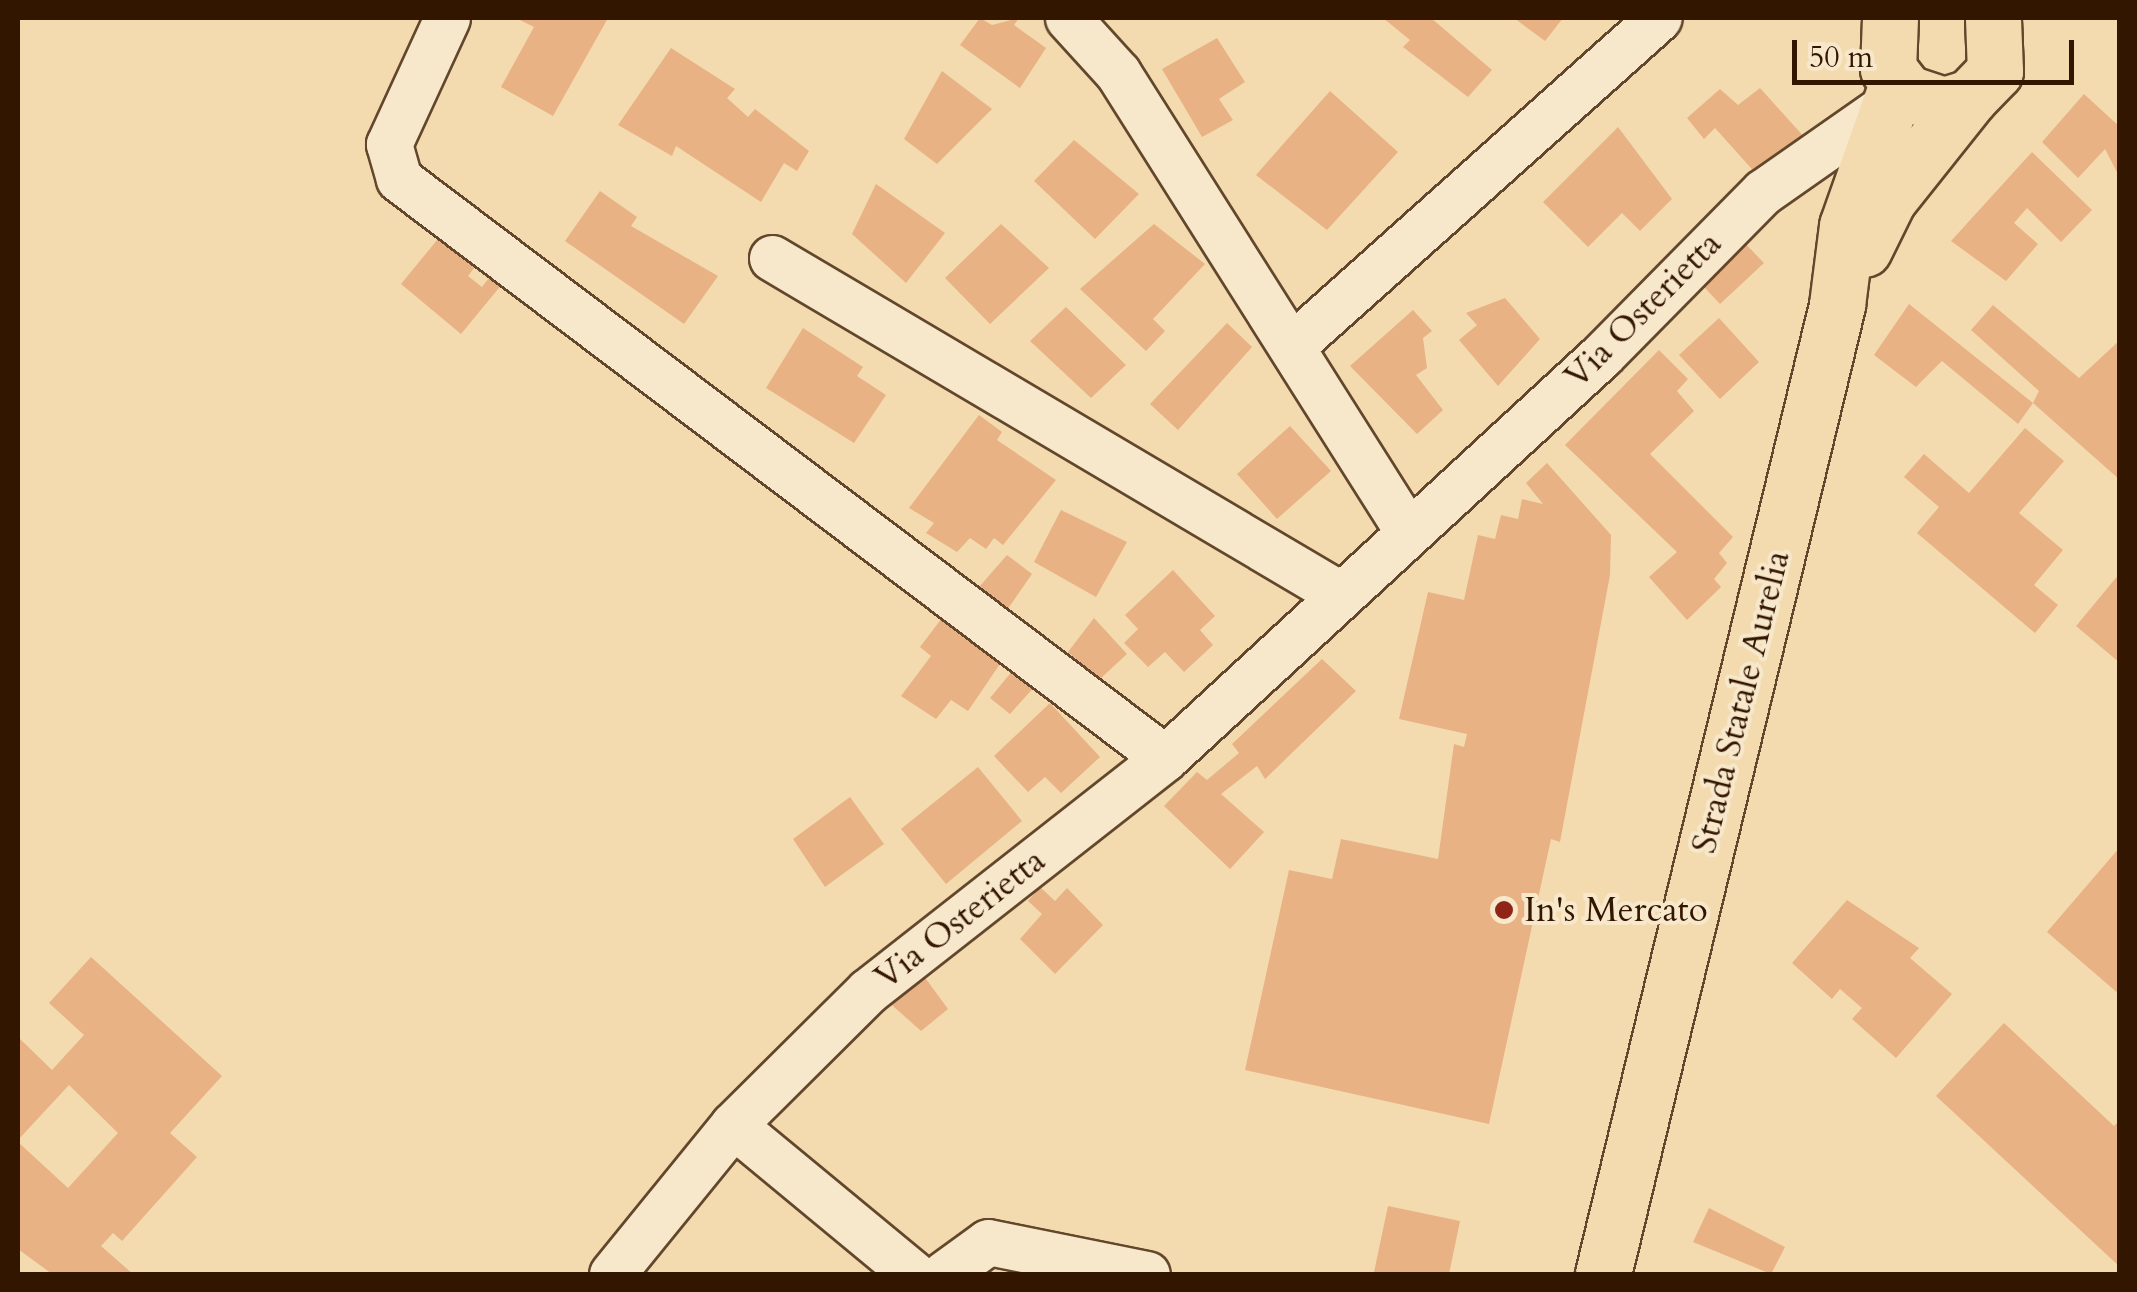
<!DOCTYPE html>
<html>
<head>
<meta charset="utf-8">
<style>
  body { margin:0 }
  #map { position:relative; width:2137px; height:1292px; overflow:hidden; background:#f3dbaf; font-family:Cardo,serif }
  div>[style] { position:absolute }
  [style*='--x'] { left:calc(var(--x)*1px); top:calc(var(--y)*1px); width:calc(var(--w)*1px); rotate:calc(var(--a)*1deg) }
  .building>* { inset:0; background:#e8b284 }
  .roads { filter:drop-shadow(2px 0 #63472c) drop-shadow(-2px 0 #63472c) drop-shadow(0 2px #63472c) drop-shadow(0 -2px #63472c) }
  .minor>* { height:45px; margin:-22.5px; padding:0 22.5px; transform-origin:22.5px; border-radius:22.5px; background:#f7e8cb }
  .major>* { height:55px; margin:-27.5px; padding:0 27.5px; transform-origin:27.5px; border-radius:27.5px; background:#f3dbaf }
  .dots>* { width:28px; height:28px; translate:-50% -50%; box-sizing:border-box; border:5px solid #f7e8cb; border-radius:50% }
  span { translate:-50% -50%; white-space:nowrap; text-align:center; line-height:1.15; -webkit-text-stroke:8px #f7e8cb; paint-order:stroke }
  .street-label { font-size:35px; color:#331600 }
  .poi-label { font-size:35px; color:#331600 }
  .left { translate:0 -50%; text-align:left }
  .frame { position:absolute; inset:0; border:20px solid #331600; pointer-events:none }
  .scale { position:absolute; left:1792px; top:40px; width:282px; height:45px; box-sizing:border-box; border:5px solid #331600; border-top:0; padding-left:12px; font-size:30px; line-height:35px; white-space:nowrap; color:#331600; -webkit-text-stroke:8px #f7e8cb; paint-order:stroke }
</style>
</head>
<body>
<div id="map">
  <div class="building">
    <i style="clip-path:polygon(516px 18px,608px 18px,553px 116px,501px 87px,534px 27px)"></i>
    <i style="clip-path:polygon(980px 18px,992px 25px,1019px 18px,1014px 25px,1046px 48px,1020px 88px,960px 45px)"></i>
    <i style="clip-path:polygon(1383px 18px,1431px 18px,1492px 70px,1468px 97px,1403px 47px,1410px 40px)"></i>
    <i style="clip-path:polygon(1514px 18px,1563px 18px,1545px 41px)"></i>
    <i style="clip-path:polygon(1217px 38px,1245px 82px,1219px 99px,1233px 120px,1202px 137px,1162px 69px)"></i>
    <i style="clip-path:polygon(671px 48px,735px 89px,727px 98px,748px 117px,755px 109px,809px 151px,797px 171px,784px 163px,761px 202px,676px 146px,672px 156px,618px 125px)"></i>
    <i style="clip-path:polygon(942px 71px,992px 109px,937px 164px,904px 139px)"></i>
    <i style="clip-path:polygon(1760px 88px,1806px 139px,1759px 177px,1715px 128px,1704px 139px,1687px 118px,1720px 89px,1738px 105px)"></i>
    <i style="clip-path:polygon(1330px 91px,1398px 152px,1327px 230px,1256px 175px)"></i>
    <i style="clip-path:polygon(2084px 94px,2120px 127px,2120px 178px,2105px 149px,2078px 178px,2042px 142px)"></i>
    <i style="clip-path:polygon(1618px 127px,1672px 199px,1640px 231px,1622px 213px,1588px 247px,1543px 202px)"></i>
    <i style="clip-path:polygon(1074px 140px,1139px 194px,1095px 239px,1034px 181px)"></i>
    <i style="clip-path:polygon(2032px 152px,2092px 210px,2061px 242px,2027px 208px,2014px 223px,2038px 244px,2006px 281px,1951px 241px)"></i>
    <i style="clip-path:polygon(876px 184px,945px 233px,906px 283px,852px 234px)"></i>
    <i style="clip-path:polygon(600px 191px,637px 217px,631px 226px,718px 276px,684px 324px,565px 241px)"></i>
    <i style="clip-path:polygon(1001px 224px,1049px 268px,990px 324px,945px 278px)"></i>
    <i style="clip-path:polygon(1154px 224px,1205px 264px,1153px 319px,1165px 331px,1146px 351px,1080px 289px)"></i>
    <i style="clip-path:polygon(1734px 232px,1764px 263px,1720px 304px,1691px 273px)"></i>
    <i style="clip-path:polygon(442px 234px,478px 263px,468px 276px,482px 287px,492px 274px,503px 283px,461px 334px,401px 284px)"></i>
    <i style="clip-path:polygon(1505px 298px,1540px 339px,1498px 386px,1459px 340px,1477px 325px,1466px 313px)"></i>
    <i style="clip-path:polygon(1909px 304px,2033px 403px,2018px 424px,1942px 361px,1916px 387px,1874px 355px)"></i>
    <i style="clip-path:polygon(1993px 305px,2079px 378px,2120px 340px,2120px 480px,2033px 403px,2039px 391px,1971px 330px)"></i>
    <i style="clip-path:polygon(1066px 307px,1126px 365px,1091px 398px,1030px 341px)"></i>
    <i style="clip-path:polygon(1413px 310px,1432px 331px,1423px 338px,1427px 368px,1416px 375px,1443px 410px,1417px 434px,1350px 366px)"></i>
    <i style="clip-path:polygon(1719px 318px,1759px 362px,1720px 399px,1679px 355px)"></i>
    <i style="clip-path:polygon(1227px 323px,1252px 347px,1178px 430px,1150px 404px)"></i>
    <i style="clip-path:polygon(803px 328px,863px 367px,857px 376px,886px 395px,854px 443px,766px 388px)"></i>
    <i style="clip-path:polygon(1659px 350px,1688px 379px,1677px 391px,1694px 411px,1650px 454px,1733px 537px,1719px 553px,1727px 563px,1714px 579px,1721px 587px,1687px 620px,1649px 577px,1677px 552px,1565px 445px)"></i>
    <i style="clip-path:polygon(979px 415px,1002px 432px,997px 440px,1056px 480px,1003px 545px,994px 538px,986px 549px,970px 538px,957px 552px,926px 533px,934px 523px,909px 508px)"></i>
    <i style="clip-path:polygon(1290px 426px,1331px 471px,1277px 519px,1237px 474px)"></i>
    <i style="clip-path:polygon(2025px 428px,2064px 461px,2019px 513px,2063px 550px,2034px 585px,2058px 605px,2035px 633px,1917px 533px,1939px 507px,1904px 477px,1924px 454px,1969px 493px)"></i>
    <i style="clip-path:polygon(1547px 463px,1611px 535px,1610px 575px,1560px 842px,1551px 839px,1489px 1124px,1245px 1070px,1289px 870px,1332px 879px,1341px 839px,1438px 859px,1454px 744px,1464px 747px,1467px 734px,1399px 719px,1428px 592px,1464px 600px,1478px 535px,1495px 539px,1501px 515px,1518px 519px,1522px 499px,1543px 504px,1526px 483px)"></i>
    <i style="clip-path:polygon(1061px 510px,1127px 542px,1096px 597px,1034px 562px)"></i>
    <i style="clip-path:polygon(1007px 555px,1032px 574px,1007px 610px,979px 587px)"></i>
    <i style="clip-path:polygon(1173px 570px,1215px 616px,1200px 630px,1213px 645px,1184px 672px,1165px 652px,1148px 667px,1124px 643px,1138px 629px,1125px 615px)"></i>
    <i style="clip-path:polygon(2120px 573px,2120px 663px,2076px 626px)"></i>
    <i style="clip-path:polygon(942px 618px,1002px 661px,968px 711px,951px 700px,936px 719px,901px 696px,931px 656px,920px 647px)"></i>
    <i style="clip-path:polygon(1094px 618px,1127px 654px,1100px 679px,1068px 652px)"></i>
    <i style="clip-path:polygon(1023px 658px,1046px 674px,1010px 714px,990px 698px)"></i>
    <i style="clip-path:polygon(1322px 659px,1356px 691px,1265px 779px,1257px 766px,1221px 794px,1264px 832px,1230px 869px,1164px 806px,1197px 772px,1207px 780px,1239px 753px,1232px 744px)"></i>
    <i style="clip-path:polygon(1050px 703px,1100px 757px,1061px 793px,1045px 777px,1028px 792px,994px 756px)"></i>
    <i style="clip-path:polygon(978px 767px,1022px 821px,946px 884px,901px 829px)"></i>
    <i style="clip-path:polygon(850px 797px,884px 844px,825px 887px,793px 839px)"></i>
    <i style="clip-path:polygon(2120px 847px,2120px 995px,2047px 932px)"></i>
    <i style="clip-path:polygon(1040px 887px,1055px 901px,1067px 888px,1103px 925px,1055px 974px,1020px 939px,1042px 914px,1028px 901px)"></i>
    <i style="clip-path:polygon(1847px 900px,1919px 948px,1910px 958px,1952px 994px,1896px 1058px,1852px 1019px,1862px 1008px,1840px 989px,1832px 999px,1792px 963px)"></i>
    <i style="clip-path:polygon(91px 957px,222px 1076px,170px 1133px,197px 1157px,122px 1241px,113px 1233px,101px 1246px,133px 1274px,52px 1274px,18px 1249px,18px 1142px,68px 1188px,118px 1133px,69px 1085px,18px 1140px,18px 1037px,52px 1070px,84px 1035px,49px 1003px)"></i>
    <i style="clip-path:polygon(918px 968px,948px 1009px,921px 1031px,884px 998px)"></i>
    <i style="clip-path:polygon(2004px 1023px,2114px 1126px,2120px 1120px,2120px 1267px,1936px 1096px)"></i>
    <i style="clip-path:polygon(1388px 1206px,1460px 1221px,1449px 1274px,1374px 1272px)"></i>
    <i style="clip-path:polygon(1709px 1208px,1785px 1247px,1771px 1274px,1693px 1242px)"></i>
  </div>
  <div class="roads">
    <div class="minor">
      <i style="--x:447;--y:18;--w:139;--a:114.7"></i>
      <i style="--x:389;--y:144;--w:36;--a:74"></i>
      <i style="--x:399;--y:179;--w:960;--a:37.08"></i>
      <i style="--x:1068;--y:18;--w:74;--a:47.7"></i>
      <i style="--x:1118;--y:73;--w:543;--a:57.71"></i>
      <i style="--x:772;--y:258;--w:658;--a:30.62"></i>
      <i style="--x:1294;--y:344;--w:489;--a:-41.8"></i>
      <i style="--x:733;--y:1125;--w:234;--a:39.6"></i>
      <i style="--x:612;--y:1274;--w:192;--a:-50.9"></i>
      <i style="--x:733;--y:1125;--w:190;--a:-44.8"></i>
      <i style="--x:868;--y:991;--w:377;--a:-38.1"></i>
      <i style="--x:1165;--y:758;--w:594;--a:-42.68"></i>
      <i style="--x:1602;--y:355;--w:229;--a:-45.4"></i>
      <i style="--x:1763;--y:192;--w:155;--a:-35"></i>
      <i style="--x:944;--y:1274;--w:54;--a:-36"></i>
      <i style="--x:988;--y:1242;--w:162;--a:11.4"></i>
    </div>
    <div class="major">
      <i style="--x:1890;--y:18;--w:51;--a:92.2"></i>
      <i style="--x:1888;--y:69;--w:31;--a:52"></i>
      <i style="--x:1907;--y:93;--w:39;--a:18"></i>
      <i style="--x:1944;--y:105;--w:27;--a:-17"></i>
      <i style="--x:1970;--y:97;--w:36;--a:-46"></i>
      <i style="--x:1995;--y:71;--w:53;--a:-92.2"></i>
      <i style="--x:1864;--y:249;--w:55;--a:-63.9"></i>
      <i style="--x:1888;--y:200;--w:132;--a:-51.5"></i>
      <i style="--x:1603;--y:1274;--w:997;--a:-76.42"></i>
      <i style="--x:1837;--y:305;--w:80;--a:-82.8"></i>
      <i style="--x:1847;--y:226;--w:151;--a:-70.6"></i>
    </div>
  </div>
  <div class="dots">
    <i style="left:1504px;top:910px;background:#8f2418"></i>
  </div>
  <div class="street-label">
    <span style="left:1643px;top:310px;rotate:-45deg">Via Osterietta</span>
    <span style="left:1741px;top:702px;rotate:-76deg">Strada Statale Aurelia</span>
    <span style="left:960px;top:919px;rotate:-38deg">Via Osterietta</span>
  </div>
  <div class="poi-label">
    <span class="left" style="left:1524px;top:910px">In's Mercato</span>
  </div>
  <div class="frame"></div>
  <div class="scale">50 m</div>
</div>
</body>
</html>
